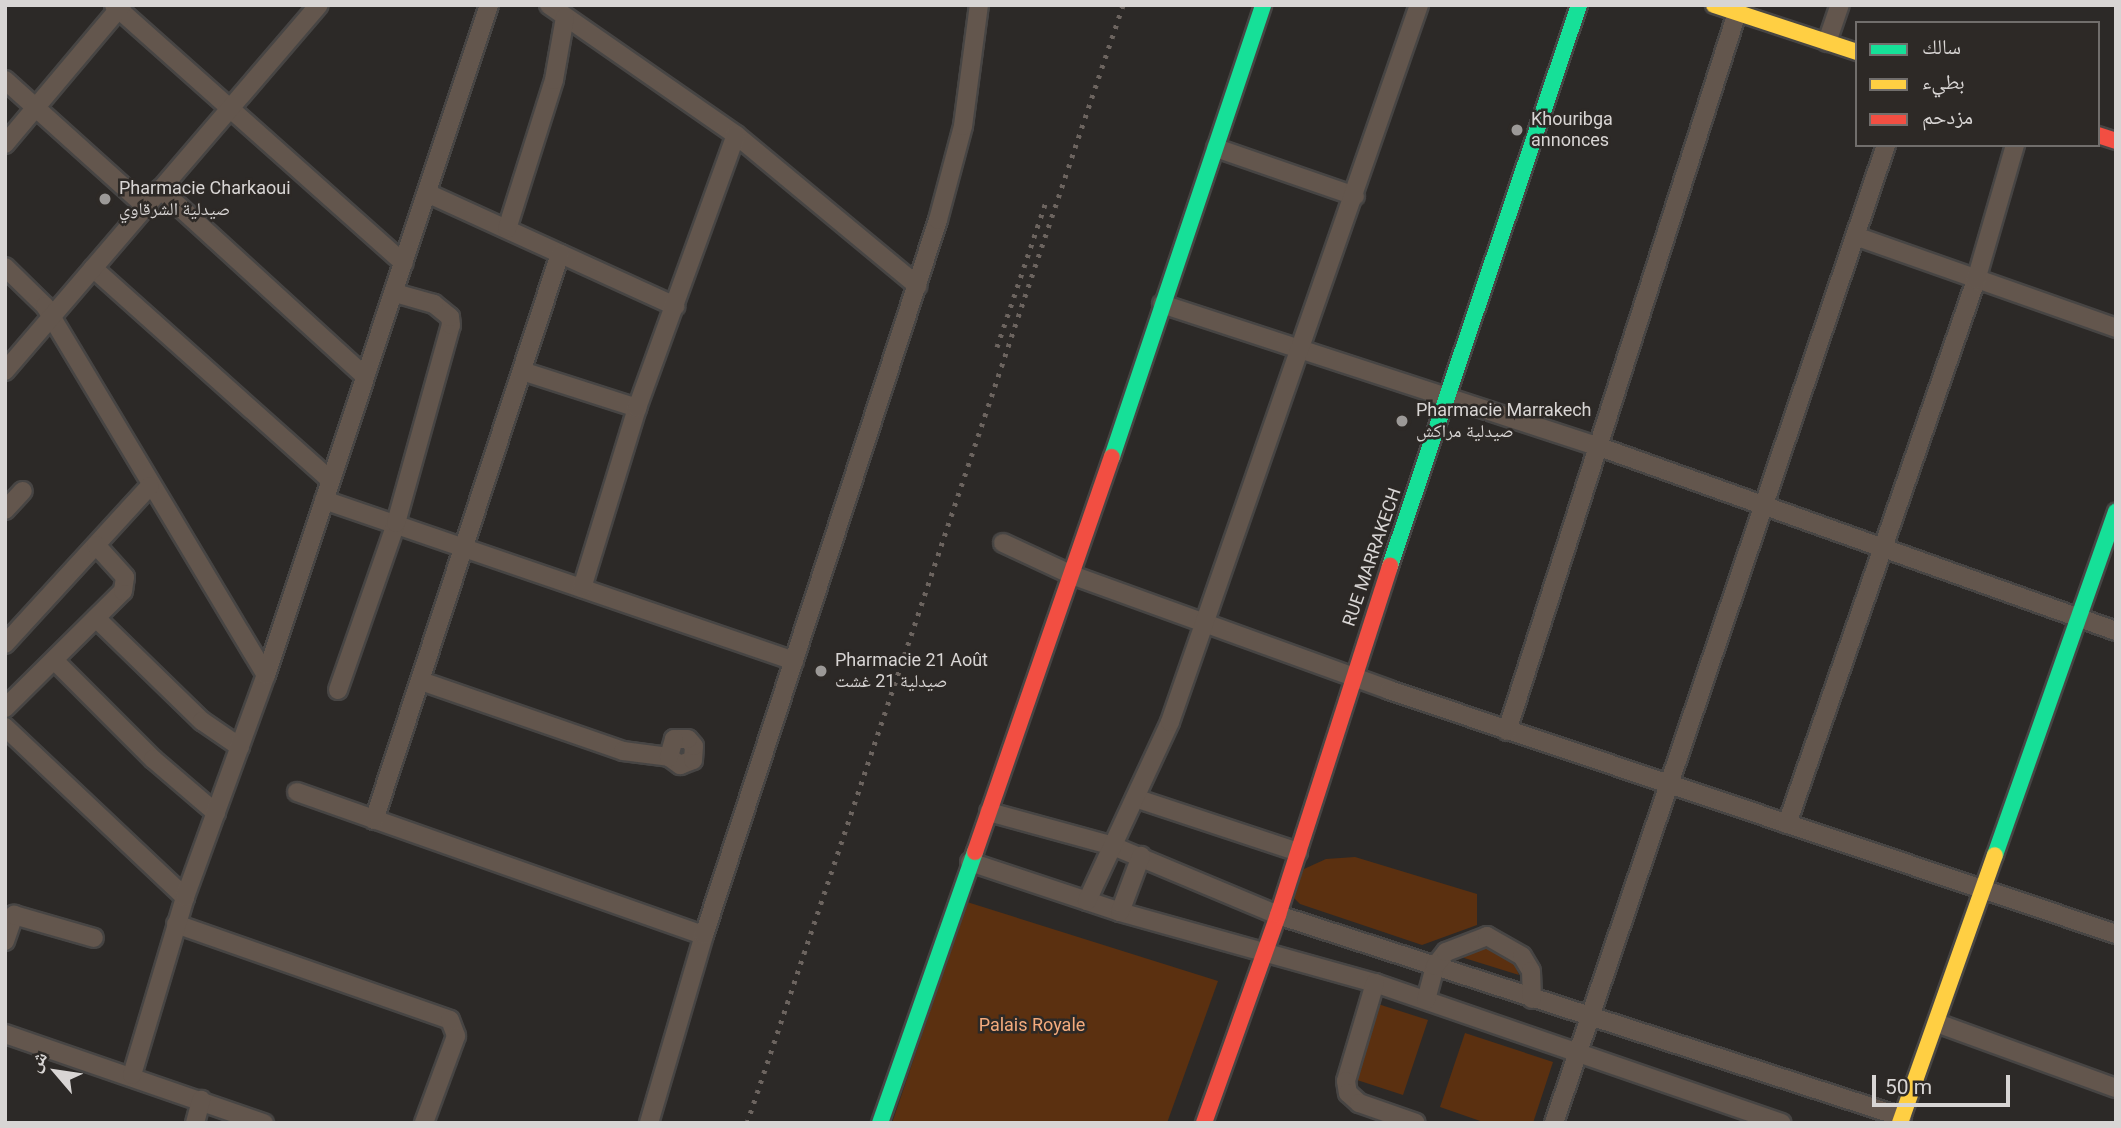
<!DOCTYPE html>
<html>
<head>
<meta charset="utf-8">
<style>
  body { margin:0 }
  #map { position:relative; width:2121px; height:1128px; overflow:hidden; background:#2c2927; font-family:Roboto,"Noto Naskh Arabic",sans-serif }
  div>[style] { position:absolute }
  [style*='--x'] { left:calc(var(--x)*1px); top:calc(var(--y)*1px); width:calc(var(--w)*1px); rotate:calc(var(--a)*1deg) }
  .green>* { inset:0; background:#5b3010 }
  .roads { filter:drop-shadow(2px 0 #474544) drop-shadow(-2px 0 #474544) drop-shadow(0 2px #474544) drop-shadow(0 -2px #474544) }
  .street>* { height:18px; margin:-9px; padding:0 9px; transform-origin:9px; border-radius:9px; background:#63564d }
  .fast>* { height:16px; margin:-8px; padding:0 8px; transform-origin:8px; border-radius:8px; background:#16e098 }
  .slow>* { height:16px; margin:-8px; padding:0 8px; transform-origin:8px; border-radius:8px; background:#ffcf43 }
  .jam>* { height:16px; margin:-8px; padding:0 8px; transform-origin:8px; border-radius:8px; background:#f24e42 }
  .rail>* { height:5px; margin-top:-2.5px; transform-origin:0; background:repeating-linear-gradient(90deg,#6c645f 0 3.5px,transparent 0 10.5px) }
  .dots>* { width:19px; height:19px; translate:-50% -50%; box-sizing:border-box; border:4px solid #2d2926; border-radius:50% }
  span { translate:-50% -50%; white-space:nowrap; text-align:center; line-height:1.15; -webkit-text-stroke:5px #2d2926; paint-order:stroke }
  .poi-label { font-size:18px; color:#d8d5d4 }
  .left { translate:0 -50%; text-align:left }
  .street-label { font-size:18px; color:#d8d5d4 }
  .park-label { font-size:18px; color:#f4ab7d }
  .frame { position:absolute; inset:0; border:7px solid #d8d5d4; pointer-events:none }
  .legend { position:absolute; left:1855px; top:21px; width:245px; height:126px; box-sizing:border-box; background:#2d2926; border:2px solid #716e6c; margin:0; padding:9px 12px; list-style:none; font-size:21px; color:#d8d5d4 }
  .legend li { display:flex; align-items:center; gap:14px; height:35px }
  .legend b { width:35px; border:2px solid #716e6c }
  .north { position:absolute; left:21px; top:1037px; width:70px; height:70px; -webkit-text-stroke:5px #2d2926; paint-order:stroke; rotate:299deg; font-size:19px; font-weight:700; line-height:28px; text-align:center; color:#d8d5d4 }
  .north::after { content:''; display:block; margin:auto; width:24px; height:32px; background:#d8d5d4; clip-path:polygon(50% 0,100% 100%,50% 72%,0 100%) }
  .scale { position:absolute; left:1872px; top:1075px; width:138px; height:32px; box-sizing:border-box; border:4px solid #d8d5d4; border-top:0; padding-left:9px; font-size:21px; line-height:24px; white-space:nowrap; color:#d8d5d4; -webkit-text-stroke:5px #2d2926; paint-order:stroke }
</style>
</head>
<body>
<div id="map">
  <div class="green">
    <i style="clip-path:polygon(1355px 857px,1477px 894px,1477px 925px,1422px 945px,1300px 904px,1291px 895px,1304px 869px,1326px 859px)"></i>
    <i style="clip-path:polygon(967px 902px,1218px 981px,1167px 1123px,892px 1123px)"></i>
    <i style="clip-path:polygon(1480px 943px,1511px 954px,1519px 975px,1461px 957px)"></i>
    <i style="clip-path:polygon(1378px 1004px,1428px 1020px,1403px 1095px,1354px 1079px)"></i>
    <i style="clip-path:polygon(1465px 1033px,1553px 1062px,1533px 1123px,1486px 1123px,1440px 1107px)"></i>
  </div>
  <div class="roads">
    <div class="street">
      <i style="--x:114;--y:5;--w:388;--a:41.7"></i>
      <i style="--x:549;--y:5;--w:228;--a:34.8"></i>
      <i style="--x:736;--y:135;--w:236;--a:39.7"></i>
      <i style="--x:1827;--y:42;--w:39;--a:-71"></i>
      <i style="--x:5;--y:80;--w:187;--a:42"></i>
      <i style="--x:5;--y:144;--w:182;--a:-49.9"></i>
      <i style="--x:1216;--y:148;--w:147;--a:19.1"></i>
      <i style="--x:160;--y:189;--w:277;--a:42.4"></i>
      <i style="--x:427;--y:193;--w:273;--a:24.5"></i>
      <i style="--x:507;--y:229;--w:156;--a:-72.5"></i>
      <i style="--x:554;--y:80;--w:64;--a:-80.1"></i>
      <i style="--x:1858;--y:237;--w:274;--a:19.4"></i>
      <i style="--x:5;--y:267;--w:56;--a:44.3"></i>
      <i style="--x:45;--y:306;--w:430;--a:59.1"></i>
      <i style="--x:93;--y:268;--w:317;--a:41.8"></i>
      <i style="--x:1162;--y:304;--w:458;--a:18.1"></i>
      <i style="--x:1597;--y:446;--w:551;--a:19.62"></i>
      <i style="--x:5;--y:371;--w:482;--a:-49.4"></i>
      <i style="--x:522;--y:371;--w:121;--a:17.8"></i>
      <i style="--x:324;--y:500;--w:497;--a:18.9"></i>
      <i style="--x:5;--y:510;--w:26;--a:-47"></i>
      <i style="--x:1003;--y:543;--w:76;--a:24.9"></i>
      <i style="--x:1072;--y:575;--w:337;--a:19.9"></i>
      <i style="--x:1389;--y:690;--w:767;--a:18.55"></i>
      <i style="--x:582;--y:588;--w:188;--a:-73"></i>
      <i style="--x:637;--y:408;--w:290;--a:-70.1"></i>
      <i style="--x:96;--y:618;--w:148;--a:44.2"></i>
      <i style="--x:202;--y:721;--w:46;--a:34.4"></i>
      <i style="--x:5;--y:644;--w:214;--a:-47.5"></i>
      <i style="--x:55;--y:661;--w:139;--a:45"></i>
      <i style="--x:153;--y:759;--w:83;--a:40.6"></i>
      <i style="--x:421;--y:681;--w:214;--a:19.1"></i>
      <i style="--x:623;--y:751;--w:46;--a:7.4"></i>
      <i style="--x:669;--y:757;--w:14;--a:36"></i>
      <i style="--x:680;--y:765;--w:14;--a:-21"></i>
      <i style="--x:693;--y:760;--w:14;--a:-86"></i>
      <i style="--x:694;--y:746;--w:9;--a:-131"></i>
      <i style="--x:688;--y:739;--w:14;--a:180"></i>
      <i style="--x:674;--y:739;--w:19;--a:106"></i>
      <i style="--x:338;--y:690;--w:177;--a:-70.8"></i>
      <i style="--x:396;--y:523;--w:205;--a:-74.5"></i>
      <i style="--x:451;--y:325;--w:8;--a:-97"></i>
      <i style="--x:450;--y:317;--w:21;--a:-141"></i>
      <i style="--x:434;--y:304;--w:41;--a:-164.2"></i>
      <i style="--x:5;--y:708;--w:166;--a:-44.8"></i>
      <i style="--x:123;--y:591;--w:14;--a:-82"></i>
      <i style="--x:125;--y:577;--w:43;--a:-132.2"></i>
      <i style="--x:5;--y:727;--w:248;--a:43.4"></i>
      <i style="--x:1507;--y:731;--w:754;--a:-72.24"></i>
      <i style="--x:297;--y:792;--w:431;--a:19.4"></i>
      <i style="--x:1135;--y:798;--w:172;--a:18.3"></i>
      <i style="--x:989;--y:812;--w:129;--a:15.3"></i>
      <i style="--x:1113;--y:846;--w:179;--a:22.7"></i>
      <i style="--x:1278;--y:915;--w:656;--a:17.94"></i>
      <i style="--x:374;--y:820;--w:596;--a:-71.81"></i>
      <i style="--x:1787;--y:824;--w:576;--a:-70.84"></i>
      <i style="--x:1976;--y:280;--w:141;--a:-73.9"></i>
      <i style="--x:970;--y:862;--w:158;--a:18.4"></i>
      <i style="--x:1120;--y:912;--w:265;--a:15.6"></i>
      <i style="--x:1375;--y:983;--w:430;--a:19"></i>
      <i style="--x:1087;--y:901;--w:197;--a:-65.1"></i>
      <i style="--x:1170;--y:722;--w:759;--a:-70.85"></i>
      <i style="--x:1120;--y:912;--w:60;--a:-69.4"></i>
      <i style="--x:176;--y:924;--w:290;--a:19.3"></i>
      <i style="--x:450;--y:1020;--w:17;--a:69"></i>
      <i style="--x:456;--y:1036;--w:93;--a:110.2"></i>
      <i style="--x:5;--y:941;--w:28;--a:-71"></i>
      <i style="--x:14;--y:915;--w:83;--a:16"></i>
      <i style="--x:1375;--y:983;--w:102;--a:106.5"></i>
      <i style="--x:1346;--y:1081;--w:12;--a:81"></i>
      <i style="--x:1348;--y:1093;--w:15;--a:42"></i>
      <i style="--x:1359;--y:1103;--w:60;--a:19.3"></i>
      <i style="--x:1426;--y:1000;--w:35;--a:-75"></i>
      <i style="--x:1435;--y:966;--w:18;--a:-52"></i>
      <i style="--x:1446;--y:952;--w:44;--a:-21.3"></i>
      <i style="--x:1487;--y:936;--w:40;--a:29.7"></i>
      <i style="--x:1522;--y:956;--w:17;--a:59"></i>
      <i style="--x:1531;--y:971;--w:28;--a:88"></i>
      <i style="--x:1937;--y:1023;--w:190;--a:20"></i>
      <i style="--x:5;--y:1034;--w:274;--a:19"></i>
      <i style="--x:132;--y:1075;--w:186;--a:-73.4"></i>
      <i style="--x:185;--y:897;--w:236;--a:-70"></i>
      <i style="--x:266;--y:675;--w:706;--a:-71.59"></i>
      <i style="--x:195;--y:1123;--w:24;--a:-75"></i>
      <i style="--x:649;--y:1123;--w:196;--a:-73.7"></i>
      <i style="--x:704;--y:935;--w:752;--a:-71.88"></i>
      <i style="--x:938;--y:220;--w:97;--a:-75.1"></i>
      <i style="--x:963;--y:126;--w:122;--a:-82.5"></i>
      <i style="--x:1554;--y:1123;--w:1033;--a:-71.25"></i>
    </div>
    <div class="fast">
      <i style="--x:1112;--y:457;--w:477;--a:-71.5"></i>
      <i style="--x:1390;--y:566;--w:592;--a:-71.38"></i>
      <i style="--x:1995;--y:855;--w:364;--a:-70.6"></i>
      <i style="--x:880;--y:1123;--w:287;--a:-70.7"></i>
    </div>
    <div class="slow">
      <i style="--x:1714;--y:5;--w:151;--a:18.2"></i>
      <i style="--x:1900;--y:1123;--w:284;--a:-70.5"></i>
    </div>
    <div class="jam">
      <i style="--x:2098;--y:135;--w:19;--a:18"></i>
      <i style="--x:975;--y:852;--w:418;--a:-70.9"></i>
      <i style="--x:1204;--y:1123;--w:221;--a:-70.4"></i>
      <i style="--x:1278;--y:915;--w:367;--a:-72.2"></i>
    </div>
  </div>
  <div class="rail">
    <i style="--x:997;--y:347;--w:157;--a:-71.4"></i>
    <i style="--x:747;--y:1123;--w:1180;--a:-71.41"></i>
  </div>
  <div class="dots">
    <i style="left:1517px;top:130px;background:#9c9997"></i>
    <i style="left:105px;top:199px;background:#9c9997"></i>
    <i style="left:1402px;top:421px;background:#9c9997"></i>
    <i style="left:821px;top:671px;background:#9c9997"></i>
  </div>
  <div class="poi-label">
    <span class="left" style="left:1531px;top:130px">Khouribga<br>annonces</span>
    <span class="left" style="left:119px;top:199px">Pharmacie Charkaoui<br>صيدلية الشرقاوي</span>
    <span class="left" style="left:1416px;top:421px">Pharmacie Marrakech<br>صيدلية مراكش</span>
    <span class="left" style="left:835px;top:671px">Pharmacie 21 Août<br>صيدلية 21 غشت</span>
  </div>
  <div class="street-label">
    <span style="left:1372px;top:557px;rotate:-71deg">RUE MARRAKECH</span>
  </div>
  <div class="park-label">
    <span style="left:1032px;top:1025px">Palais Royale</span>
  </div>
  <div class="frame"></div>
  <ul class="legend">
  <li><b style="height:9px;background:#16e098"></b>سالك</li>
  <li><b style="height:9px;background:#ffcf43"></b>بطيء</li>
  <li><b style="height:9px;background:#f24e42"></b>مزدحم</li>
  </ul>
  <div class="north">ش</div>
  <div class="scale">50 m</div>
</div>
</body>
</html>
